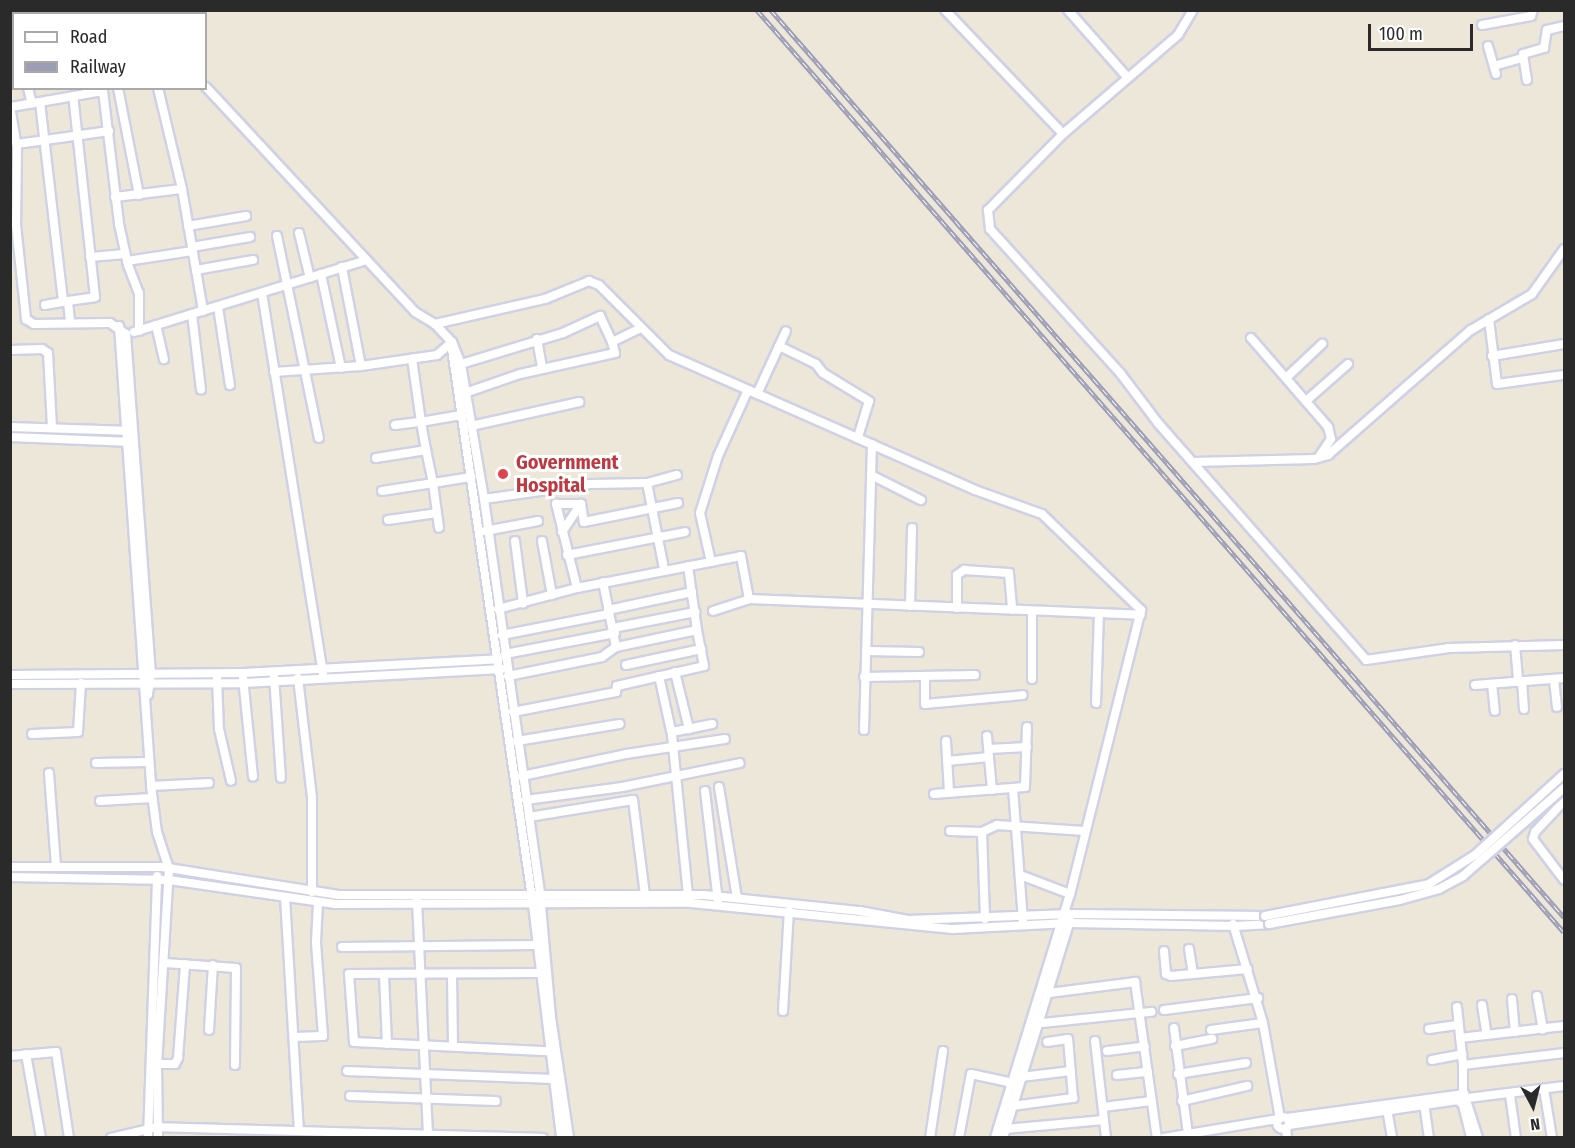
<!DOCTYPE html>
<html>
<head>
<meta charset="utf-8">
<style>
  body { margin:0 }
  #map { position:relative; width:1575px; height:1148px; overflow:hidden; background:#ede7da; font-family:"Fira Sans Condensed",sans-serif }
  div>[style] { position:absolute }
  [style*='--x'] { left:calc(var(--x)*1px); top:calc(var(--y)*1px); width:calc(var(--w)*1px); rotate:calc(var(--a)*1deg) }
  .roads { filter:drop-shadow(2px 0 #cfd1e4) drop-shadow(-2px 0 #cfd1e4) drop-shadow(0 2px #cfd1e4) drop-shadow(0 -2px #cfd1e4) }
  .minor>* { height:8px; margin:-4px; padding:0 4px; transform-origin:4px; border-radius:4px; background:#fff }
  .minor>.ring { margin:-4px; padding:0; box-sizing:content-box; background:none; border:8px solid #fff; border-radius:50% }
  .rail>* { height:4.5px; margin-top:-2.25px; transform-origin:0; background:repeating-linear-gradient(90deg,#fff 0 7px,#9d9eb5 0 14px); box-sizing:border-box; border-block:2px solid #9d9eb5 }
  .bridges { filter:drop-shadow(2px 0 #cfd1e4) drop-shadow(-2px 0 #cfd1e4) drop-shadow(0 2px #cfd1e4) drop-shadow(0 -2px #cfd1e4) }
  .minor-bridge>* { height:8px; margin:-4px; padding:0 4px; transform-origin:4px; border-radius:4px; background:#fff }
  .dots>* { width:16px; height:16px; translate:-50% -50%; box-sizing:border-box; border:3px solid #fff; border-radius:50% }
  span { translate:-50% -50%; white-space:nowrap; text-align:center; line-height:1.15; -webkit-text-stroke:6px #fff; paint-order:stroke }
  .health-label { font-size:20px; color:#be3a42; font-weight:700 }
  .left { translate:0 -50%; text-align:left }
  .frame { position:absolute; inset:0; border:12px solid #2a2a2a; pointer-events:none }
  .legend { position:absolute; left:12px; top:12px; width:195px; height:78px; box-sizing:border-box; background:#fff; border:2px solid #aaa; margin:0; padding:8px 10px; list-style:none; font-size:18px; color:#2a2a2a }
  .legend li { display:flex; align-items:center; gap:12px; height:30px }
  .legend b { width:30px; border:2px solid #aaa }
  .north { position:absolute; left:1503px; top:1076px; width:60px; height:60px; -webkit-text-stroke:4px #fff; paint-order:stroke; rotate:173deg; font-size:16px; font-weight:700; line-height:24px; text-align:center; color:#2a2a2a }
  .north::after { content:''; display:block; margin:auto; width:21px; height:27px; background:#2a2a2a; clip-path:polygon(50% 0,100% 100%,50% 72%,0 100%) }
  .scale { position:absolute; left:1368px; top:24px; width:105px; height:27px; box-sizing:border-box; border:3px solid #2a2a2a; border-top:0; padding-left:8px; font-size:18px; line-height:21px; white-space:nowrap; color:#2a2a2a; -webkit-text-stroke:4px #fff; paint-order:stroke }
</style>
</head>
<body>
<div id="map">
  <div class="roads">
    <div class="minor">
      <i style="--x:140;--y:10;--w:4;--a:63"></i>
      <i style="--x:945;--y:10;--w:171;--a:46.4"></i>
      <i style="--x:1068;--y:10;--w:89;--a:48.6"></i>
      <i style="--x:1193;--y:10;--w:29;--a:121"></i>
      <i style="--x:1178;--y:35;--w:152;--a:139.3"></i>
      <i style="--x:1063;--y:134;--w:107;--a:134.6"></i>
      <i style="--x:988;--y:210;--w:19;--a:84"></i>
      <i style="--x:990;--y:229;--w:195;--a:47.9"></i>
      <i style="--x:1121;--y:374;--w:61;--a:52.9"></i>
      <i style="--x:1158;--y:423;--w:315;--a:48.7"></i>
      <i style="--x:1366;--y:660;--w:84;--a:-8.2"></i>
      <i style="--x:1449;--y:648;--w:115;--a:-1.5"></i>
      <i style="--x:12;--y:16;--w:8;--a:76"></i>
      <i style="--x:1482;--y:25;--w:50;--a:-10.4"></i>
      <i style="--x:1531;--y:16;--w:6;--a:-72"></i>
      <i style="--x:1488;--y:46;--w:29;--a:74"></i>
      <i style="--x:10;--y:58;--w:4;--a:0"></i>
      <i style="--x:1494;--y:66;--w:29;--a:-16"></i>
      <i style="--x:1527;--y:80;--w:26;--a:-99"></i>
      <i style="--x:1523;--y:54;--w:22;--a:-16"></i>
      <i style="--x:1544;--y:48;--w:18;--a:-81"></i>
      <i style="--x:1547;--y:30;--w:17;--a:-13"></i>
      <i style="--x:206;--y:87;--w:307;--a:47.1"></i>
      <i style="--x:415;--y:312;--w:23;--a:31"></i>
      <i style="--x:435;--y:324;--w:113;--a:-12.8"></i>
      <i style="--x:545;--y:299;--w:48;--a:-22.2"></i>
      <i style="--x:589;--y:281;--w:11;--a:22"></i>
      <i style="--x:599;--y:285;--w:99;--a:45"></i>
      <i style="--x:669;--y:355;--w:334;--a:23.8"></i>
      <i style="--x:975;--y:490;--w:71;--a:19.7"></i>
      <i style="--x:1042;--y:514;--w:138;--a:44.1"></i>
      <i style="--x:1141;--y:610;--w:293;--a:104"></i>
      <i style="--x:1070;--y:894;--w:255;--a:107.1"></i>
      <i style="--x:28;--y:88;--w:16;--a:76"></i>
      <i style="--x:118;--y:88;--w:109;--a:78.9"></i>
      <i style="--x:158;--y:88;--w:104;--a:76.6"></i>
      <i style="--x:182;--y:189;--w:124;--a:80.2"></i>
      <i style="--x:40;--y:102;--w:201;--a:83.4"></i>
      <i style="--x:10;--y:106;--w:43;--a:80.5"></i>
      <i style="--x:17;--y:148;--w:77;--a:90.7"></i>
      <i style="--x:16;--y:225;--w:95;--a:83.9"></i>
      <i style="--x:26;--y:319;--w:9;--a:32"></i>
      <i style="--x:34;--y:324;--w:76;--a:-0.8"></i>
      <i style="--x:110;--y:323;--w:19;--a:35"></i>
      <i style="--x:126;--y:334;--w:340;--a:85.8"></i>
      <i style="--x:151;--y:673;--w:22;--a:98"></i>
      <i style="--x:11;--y:107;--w:93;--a:-9.9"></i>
      <i style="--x:103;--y:91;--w:134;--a:83.1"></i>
      <i style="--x:119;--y:224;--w:42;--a:77.6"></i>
      <i style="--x:128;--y:265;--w:30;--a:69"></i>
      <i style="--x:139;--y:293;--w:38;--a:90"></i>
      <i style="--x:17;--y:144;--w:93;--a:-8"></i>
      <i style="--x:115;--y:197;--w:67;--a:-6.8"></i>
      <i style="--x:188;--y:226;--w:59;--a:-9.8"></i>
      <i style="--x:299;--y:233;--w:46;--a:76.3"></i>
      <i style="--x:277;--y:236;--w:206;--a:78.3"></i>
      <i style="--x:192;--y:247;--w:59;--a:-9.8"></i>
      <i style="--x:90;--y:257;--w:35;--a:-5"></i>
      <i style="--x:127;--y:261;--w:66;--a:-8.7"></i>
      <i style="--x:196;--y:270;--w:58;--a:-10"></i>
      <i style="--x:321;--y:274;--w:96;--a:78"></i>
      <i style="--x:262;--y:293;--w:387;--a:80.9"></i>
      <i style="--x:45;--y:305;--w:23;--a:-10"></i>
      <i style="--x:218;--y:307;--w:79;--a:81.3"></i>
      <i style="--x:192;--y:314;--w:76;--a:83.2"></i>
      <i style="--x:1489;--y:319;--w:65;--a:83"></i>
      <i style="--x:1497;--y:384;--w:68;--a:-7.7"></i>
      <i style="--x:70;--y:321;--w:20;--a:-96"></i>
      <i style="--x:68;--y:301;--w:27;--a:-8"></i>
      <i style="--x:95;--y:297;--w:202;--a:-96.2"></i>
      <i style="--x:435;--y:324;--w:25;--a:47"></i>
      <i style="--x:452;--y:342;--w:24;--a:68"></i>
      <i style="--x:461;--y:364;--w:137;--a:80.3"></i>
      <i style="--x:484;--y:499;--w:399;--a:81.9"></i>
      <i style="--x:540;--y:894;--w:123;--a:84.9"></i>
      <i style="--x:551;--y:1017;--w:121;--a:81.5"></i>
      <i style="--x:156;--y:325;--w:35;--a:77"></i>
      <i style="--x:119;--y:326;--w:461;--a:86"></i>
      <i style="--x:151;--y:786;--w:46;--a:82.6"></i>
      <i style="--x:157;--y:832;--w:39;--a:72"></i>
      <i style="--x:169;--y:869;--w:195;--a:93.5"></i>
      <i style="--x:157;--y:1064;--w:74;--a:89.2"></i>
      <i style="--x:134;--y:332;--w:243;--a:-17.2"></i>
      <i style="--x:1251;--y:338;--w:118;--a:49.1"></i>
      <i style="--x:1328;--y:427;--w:12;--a:76"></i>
      <i style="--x:1331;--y:439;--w:22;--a:124"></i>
      <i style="--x:537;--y:339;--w:29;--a:80"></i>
      <i style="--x:779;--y:346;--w:41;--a:25.9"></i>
      <i style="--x:816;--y:364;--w:11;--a:52"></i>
      <i style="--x:823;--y:373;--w:54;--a:31.3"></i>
      <i style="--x:869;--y:401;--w:39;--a:107"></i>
      <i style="--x:452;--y:349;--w:562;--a:81.71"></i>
      <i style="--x:533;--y:905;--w:233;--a:83.1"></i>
      <i style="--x:10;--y:350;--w:32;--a:-2"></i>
      <i style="--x:42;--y:349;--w:7;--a:34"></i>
      <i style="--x:48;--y:353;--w:75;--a:86.9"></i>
      <i style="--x:1492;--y:356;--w:73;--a:-9.5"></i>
      <i style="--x:461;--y:364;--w:107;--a:-16.9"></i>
      <i style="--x:563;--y:333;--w:41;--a:-24.7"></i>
      <i style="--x:600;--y:316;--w:29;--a:65"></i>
      <i style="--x:612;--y:342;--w:32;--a:-26"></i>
      <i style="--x:361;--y:366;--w:77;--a:-8.2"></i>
      <i style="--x:437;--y:355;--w:20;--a:-41"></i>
      <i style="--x:274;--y:372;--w:87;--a:-3.9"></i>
      <i style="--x:361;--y:366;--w:101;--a:-100.9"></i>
      <i style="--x:1286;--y:378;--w:50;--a:-43.4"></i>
      <i style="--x:465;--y:393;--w:58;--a:-19.1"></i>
      <i style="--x:520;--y:374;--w:97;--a:-12.5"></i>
      <i style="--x:615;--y:353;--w:11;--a:-105"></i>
      <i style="--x:757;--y:394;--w:69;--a:-65.3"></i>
      <i style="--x:1306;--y:401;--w:56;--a:-41.4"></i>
      <i style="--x:461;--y:415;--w:41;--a:170.1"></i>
      <i style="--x:421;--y:422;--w:28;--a:80"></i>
      <i style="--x:426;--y:450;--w:34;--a:78"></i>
      <i style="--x:433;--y:483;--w:39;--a:-9"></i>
      <i style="--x:395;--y:425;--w:26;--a:-7"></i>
      <i style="--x:421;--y:422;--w:64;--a:-98.1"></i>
      <i style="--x:471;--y:426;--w:111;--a:-12.5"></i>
      <i style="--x:10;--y:427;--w:123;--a:1.9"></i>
      <i style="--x:10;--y:437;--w:122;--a:2.3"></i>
      <i style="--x:376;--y:458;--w:51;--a:-9.1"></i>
      <i style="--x:1193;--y:462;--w:121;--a:-1.4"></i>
      <i style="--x:1314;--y:459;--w:15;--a:-16"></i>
      <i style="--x:1328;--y:455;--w:190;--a:-41.2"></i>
      <i style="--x:1471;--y:330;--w:71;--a:-30.5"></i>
      <i style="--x:1532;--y:294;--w:55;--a:-54.6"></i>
      <i style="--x:871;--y:475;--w:56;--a:26.6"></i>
      <i style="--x:647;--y:483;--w:88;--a:78.8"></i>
      <i style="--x:382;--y:491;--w:52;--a:-8.9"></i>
      <i style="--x:433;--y:483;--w:45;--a:82.4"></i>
      <i style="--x:484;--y:499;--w:107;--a:-8.1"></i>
      <i style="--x:590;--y:484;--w:57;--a:-1"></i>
      <i style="--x:647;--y:483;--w:31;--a:-15"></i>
      <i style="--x:388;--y:520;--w:49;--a:-8.1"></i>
      <i style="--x:485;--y:531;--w:54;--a:-10.7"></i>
      <i style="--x:562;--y:532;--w:34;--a:-56"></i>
      <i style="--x:515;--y:541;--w:63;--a:82.6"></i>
      <i style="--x:542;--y:541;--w:55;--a:79.5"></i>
      <i style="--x:567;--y:555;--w:120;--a:-11"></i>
      <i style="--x:711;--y:562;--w:50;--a:-102.7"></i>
      <i style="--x:700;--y:513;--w:60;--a:-72.5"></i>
      <i style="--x:718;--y:456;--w:72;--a:-65.6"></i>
      <i style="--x:688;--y:566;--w:65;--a:82"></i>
      <i style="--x:577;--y:588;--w:87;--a:-104"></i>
      <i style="--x:556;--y:504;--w:25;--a:0"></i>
      <i style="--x:581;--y:504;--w:18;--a:81"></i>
      <i style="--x:584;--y:522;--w:96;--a:-11.4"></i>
      <i style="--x:910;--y:606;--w:78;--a:-88.5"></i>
      <i style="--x:957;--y:608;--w:33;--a:-90"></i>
      <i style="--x:957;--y:575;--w:9;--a:-36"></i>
      <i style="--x:964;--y:570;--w:45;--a:3.8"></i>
      <i style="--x:1009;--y:573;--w:37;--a:85"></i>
      <i style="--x:498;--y:609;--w:82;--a:-14.9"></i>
      <i style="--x:577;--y:588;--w:167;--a:-11"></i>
      <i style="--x:741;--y:556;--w:44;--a:79.5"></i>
      <i style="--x:608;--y:610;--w:86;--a:-12.1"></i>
      <i style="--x:713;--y:611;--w:38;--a:-18"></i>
      <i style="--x:749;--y:599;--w:392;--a:2.3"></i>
      <i style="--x:1032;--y:611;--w:68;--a:90"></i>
      <i style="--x:613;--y:628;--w:84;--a:-11"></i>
      <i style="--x:502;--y:635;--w:109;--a:-11.1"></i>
      <i style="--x:1515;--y:645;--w:37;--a:85"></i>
      <i style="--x:866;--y:651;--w:53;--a:1.1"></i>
      <i style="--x:505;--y:654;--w:112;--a:-10.8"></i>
      <i style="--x:626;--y:665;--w:77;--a:-12"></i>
      <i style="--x:675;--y:672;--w:59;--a:76.2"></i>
      <i style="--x:10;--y:675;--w:233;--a:-0.5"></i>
      <i style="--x:243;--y:673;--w:256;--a:-3.1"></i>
      <i style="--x:274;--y:676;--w:102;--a:86.1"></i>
      <i style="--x:508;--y:676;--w:96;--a:-11.4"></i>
      <i style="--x:602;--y:657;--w:17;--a:-36"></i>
      <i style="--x:659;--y:676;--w:60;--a:77.6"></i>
      <i style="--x:672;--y:735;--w:161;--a:84.3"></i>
      <i style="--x:925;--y:676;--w:28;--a:90"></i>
      <i style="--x:925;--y:704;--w:98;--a:-5.2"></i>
      <i style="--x:864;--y:677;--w:111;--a:-1"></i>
      <i style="--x:217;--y:678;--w:51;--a:87.8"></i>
      <i style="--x:219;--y:729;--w:53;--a:77"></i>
      <i style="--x:243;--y:678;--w:99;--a:84.2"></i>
      <i style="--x:298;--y:678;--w:121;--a:83.3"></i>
      <i style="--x:312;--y:798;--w:94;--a:90"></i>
      <i style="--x:1554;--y:679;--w:28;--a:84"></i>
      <i style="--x:1522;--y:681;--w:28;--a:86"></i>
      <i style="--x:10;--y:684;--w:234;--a:-0.2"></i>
      <i style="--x:244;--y:683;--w:258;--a:-3.1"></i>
      <i style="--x:1492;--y:684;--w:27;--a:84"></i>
      <i style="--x:1475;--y:685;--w:89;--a:-4.5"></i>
      <i style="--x:1096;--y:703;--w:89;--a:-88.1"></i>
      <i style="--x:513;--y:712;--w:105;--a:-11"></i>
      <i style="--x:616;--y:692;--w:6;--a:-81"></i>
      <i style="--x:617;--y:686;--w:89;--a:-12.9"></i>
      <i style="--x:704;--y:666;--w:37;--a:-101"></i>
      <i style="--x:697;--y:630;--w:83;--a:168.1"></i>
      <i style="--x:616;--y:647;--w:66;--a:-101.3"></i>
      <i style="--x:864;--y:730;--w:286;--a:-88.4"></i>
      <i style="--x:672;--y:732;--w:41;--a:-11.3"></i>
      <i style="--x:32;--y:734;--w:46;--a:-2.5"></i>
      <i style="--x:78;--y:732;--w:49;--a:-86.5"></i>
      <i style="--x:987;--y:736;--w:54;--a:84.7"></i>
      <i style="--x:517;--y:741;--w:104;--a:-9.4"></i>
      <i style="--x:946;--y:741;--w:51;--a:86.6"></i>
      <i style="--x:989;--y:749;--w:38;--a:-3"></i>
      <i style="--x:947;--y:761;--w:42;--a:-5.4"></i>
      <i style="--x:96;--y:763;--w:53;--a:-1.1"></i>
      <i style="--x:49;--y:773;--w:94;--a:85.7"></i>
      <i style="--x:522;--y:776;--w:106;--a:-11.9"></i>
      <i style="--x:626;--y:754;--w:100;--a:-8.6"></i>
      <i style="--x:151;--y:786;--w:58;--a:-3"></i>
      <i style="--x:719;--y:787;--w:112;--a:80.8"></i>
      <i style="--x:1013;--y:788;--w:134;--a:85.7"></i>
      <i style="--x:705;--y:791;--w:111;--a:83.3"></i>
      <i style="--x:934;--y:794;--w:91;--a:-4.4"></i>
      <i style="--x:1025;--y:787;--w:60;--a:-88.1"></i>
      <i style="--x:526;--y:800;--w:97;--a:-7.7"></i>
      <i style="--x:622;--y:787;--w:120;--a:-11.5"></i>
      <i style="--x:100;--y:801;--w:52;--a:-3.3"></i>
      <i style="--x:1564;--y:801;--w:42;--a:133.1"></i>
      <i style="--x:1535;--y:832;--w:7;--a:106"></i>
      <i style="--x:1533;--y:839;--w:51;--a:52.9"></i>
      <i style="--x:529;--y:817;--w:105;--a:-9.3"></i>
      <i style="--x:633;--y:800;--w:96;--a:82.8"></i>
      <i style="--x:950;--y:831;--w:32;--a:2"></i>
      <i style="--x:982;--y:832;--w:87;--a:88"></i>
      <i style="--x:982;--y:832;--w:17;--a:-25"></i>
      <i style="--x:997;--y:825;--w:87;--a:3.9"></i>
      <i style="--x:10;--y:867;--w:152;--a:0"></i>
      <i style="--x:162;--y:867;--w:179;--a:9"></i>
      <i style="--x:339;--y:895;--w:365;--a:0"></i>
      <i style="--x:704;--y:895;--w:157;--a:5.9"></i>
      <i style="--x:860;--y:911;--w:49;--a:10.6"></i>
      <i style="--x:908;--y:920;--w:163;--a:-2.1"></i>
      <i style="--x:1071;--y:914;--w:194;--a:0.6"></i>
      <i style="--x:1020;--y:875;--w:53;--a:20.8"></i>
      <i style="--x:10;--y:877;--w:159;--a:1.1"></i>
      <i style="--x:169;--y:880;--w:168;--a:8.2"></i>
      <i style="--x:335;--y:904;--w:356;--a:-0.2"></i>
      <i style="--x:691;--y:903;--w:263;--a:5.7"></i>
      <i style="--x:953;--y:929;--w:116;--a:-3"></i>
      <i style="--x:1069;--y:923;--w:165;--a:1"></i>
      <i style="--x:1234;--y:926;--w:35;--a:-3"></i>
      <i style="--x:285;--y:897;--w:234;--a:86.6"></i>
      <i style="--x:417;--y:901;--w:233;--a:87.3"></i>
      <i style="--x:1233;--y:924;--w:103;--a:73.1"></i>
      <i style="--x:1263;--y:1023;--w:97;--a:79.9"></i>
      <i style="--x:342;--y:947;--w:194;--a:-0.6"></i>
      <i style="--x:1189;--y:949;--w:25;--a:81"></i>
      <i style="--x:1164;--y:951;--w:23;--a:85"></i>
      <i style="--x:1166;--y:974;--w:5;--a:22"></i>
      <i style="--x:1171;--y:976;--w:77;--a:-5.2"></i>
      <i style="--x:165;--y:963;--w:71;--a:4"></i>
      <i style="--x:236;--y:968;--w:97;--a:90.6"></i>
      <i style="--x:539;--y:973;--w:190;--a:179.7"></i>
      <i style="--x:349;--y:974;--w:68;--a:85.8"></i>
      <i style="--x:354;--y:1042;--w:194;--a:2.7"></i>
      <i style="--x:452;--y:974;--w:72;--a:89.2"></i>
      <i style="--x:384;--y:975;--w:69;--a:87.5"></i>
      <i style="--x:1049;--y:993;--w:87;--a:-7.3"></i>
      <i style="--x:1135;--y:982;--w:158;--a:82"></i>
      <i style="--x:1537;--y:996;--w:34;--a:80"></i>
      <i style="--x:1512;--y:999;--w:33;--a:85"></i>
      <i style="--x:1482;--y:1005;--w:30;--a:81"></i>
      <i style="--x:1457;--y:1007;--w:58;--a:84.1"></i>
      <i style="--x:1164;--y:1010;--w:95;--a:-7.3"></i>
      <i style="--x:783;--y:1011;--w:100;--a:-86.6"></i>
      <i style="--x:1032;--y:1024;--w:120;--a:-5.8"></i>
      <i style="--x:1174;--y:1028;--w:107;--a:82.5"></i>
      <i style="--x:1429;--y:1029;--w:30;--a:-8"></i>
      <i style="--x:209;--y:1030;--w:65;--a:-86.5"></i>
      <i style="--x:1211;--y:1030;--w:52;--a:-7.7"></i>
      <i style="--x:294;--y:1037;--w:29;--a:-2"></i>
      <i style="--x:323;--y:1036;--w:94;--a:-94.3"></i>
      <i style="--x:316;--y:942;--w:40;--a:-87.1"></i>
      <i style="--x:1460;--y:1038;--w:105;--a:-6.6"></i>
      <i style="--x:1095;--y:1041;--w:98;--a:83.5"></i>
      <i style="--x:1175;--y:1046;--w:38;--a:-11"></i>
      <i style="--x:1107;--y:1051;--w:38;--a:-7"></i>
      <i style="--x:26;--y:1054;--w:85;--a:79.9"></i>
      <i style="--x:10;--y:1056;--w:46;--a:-5"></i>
      <i style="--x:56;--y:1052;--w:87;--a:81.4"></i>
      <i style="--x:1432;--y:1060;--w:31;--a:-11"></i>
      <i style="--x:157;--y:1064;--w:18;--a:0"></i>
      <i style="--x:175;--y:1064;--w:7;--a:-63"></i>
      <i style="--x:178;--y:1058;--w:94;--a:-85.7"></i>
      <i style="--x:347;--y:1071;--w:206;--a:2.2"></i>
      <i style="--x:1178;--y:1074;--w:69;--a:-9.2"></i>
      <i style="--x:1117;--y:1075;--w:31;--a:-6"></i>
      <i style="--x:1021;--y:1077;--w:50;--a:-6.8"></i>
      <i style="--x:1544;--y:1089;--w:50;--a:80.7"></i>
      <i style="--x:1510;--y:1095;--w:43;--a:82.1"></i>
      <i style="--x:350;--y:1096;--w:146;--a:2"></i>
      <i style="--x:1463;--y:1097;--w:32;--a:-90"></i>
      <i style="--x:1463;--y:1065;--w:102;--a:-6.8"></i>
      <i style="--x:1468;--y:1098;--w:97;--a:-7.1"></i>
      <i style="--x:1182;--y:1101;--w:67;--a:-13"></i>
      <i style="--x:1424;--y:1103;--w:35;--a:82"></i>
      <i style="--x:1012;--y:1106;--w:62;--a:-7.5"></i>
      <i style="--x:1073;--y:1098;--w:59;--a:-94.8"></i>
      <i style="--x:1068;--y:1039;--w:21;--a:172"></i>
      <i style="--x:1103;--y:1107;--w:49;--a:-7"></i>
      <i style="--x:1387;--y:1109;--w:29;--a:80"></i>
      <i class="ring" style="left:1277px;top:1117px;width:4px;height:4px"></i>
      <i style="--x:1287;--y:1118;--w:179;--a:-7.7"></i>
      <i style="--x:1464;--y:1094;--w:46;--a:72.3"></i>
      <i style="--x:1289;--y:1125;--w:171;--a:-8.4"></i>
      <i style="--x:1458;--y:1100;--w:7;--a:45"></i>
      <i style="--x:1463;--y:1105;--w:34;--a:76"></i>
      <i style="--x:1286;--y:1128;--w:10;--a:84"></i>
      <i style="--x:1005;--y:1129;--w:99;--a:-5.2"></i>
      <i style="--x:111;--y:1138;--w:47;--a:-13.4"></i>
      <i style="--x:157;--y:1127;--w:386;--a:1.6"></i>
      <i style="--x:148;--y:1138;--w:262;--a:-88"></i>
      <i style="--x:930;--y:1138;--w:88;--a:-81.5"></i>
      <i style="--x:959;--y:1138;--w:65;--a:-79.4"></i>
      <i style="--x:971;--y:1074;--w:43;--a:12.1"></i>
      <i style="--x:1003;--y:1138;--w:228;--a:-72.9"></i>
      <i style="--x:1164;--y:1138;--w:116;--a:-9.5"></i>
    </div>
  </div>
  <div class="rail">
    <i style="--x:757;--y:10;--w:1225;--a:48.81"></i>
    <i style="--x:771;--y:10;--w:1205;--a:48.84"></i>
  </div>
  <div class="bridges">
    <div class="minor-bridge">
      <i style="--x:1265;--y:916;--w:167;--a:-11"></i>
      <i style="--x:1429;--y:884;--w:54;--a:-32.2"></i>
      <i style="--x:1475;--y:855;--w:120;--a:-42.3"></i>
      <i style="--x:1269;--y:924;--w:133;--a:-10.4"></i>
      <i style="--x:1400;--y:900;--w:41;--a:-15.8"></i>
      <i style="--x:1439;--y:889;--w:27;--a:-28"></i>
      <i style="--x:1463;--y:876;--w:134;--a:-41.1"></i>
    </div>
  </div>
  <div class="dots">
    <i style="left:503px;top:474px;background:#e0444e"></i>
  </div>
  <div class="health-label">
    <span class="left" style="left:516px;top:474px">Government<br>Hospital</span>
  </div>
  <div class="frame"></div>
  <ul class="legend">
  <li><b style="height:8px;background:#fff"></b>Road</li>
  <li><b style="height:8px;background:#9d9eb5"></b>Railway</li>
  </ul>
  <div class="north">N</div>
  <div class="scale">100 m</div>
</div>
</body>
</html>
